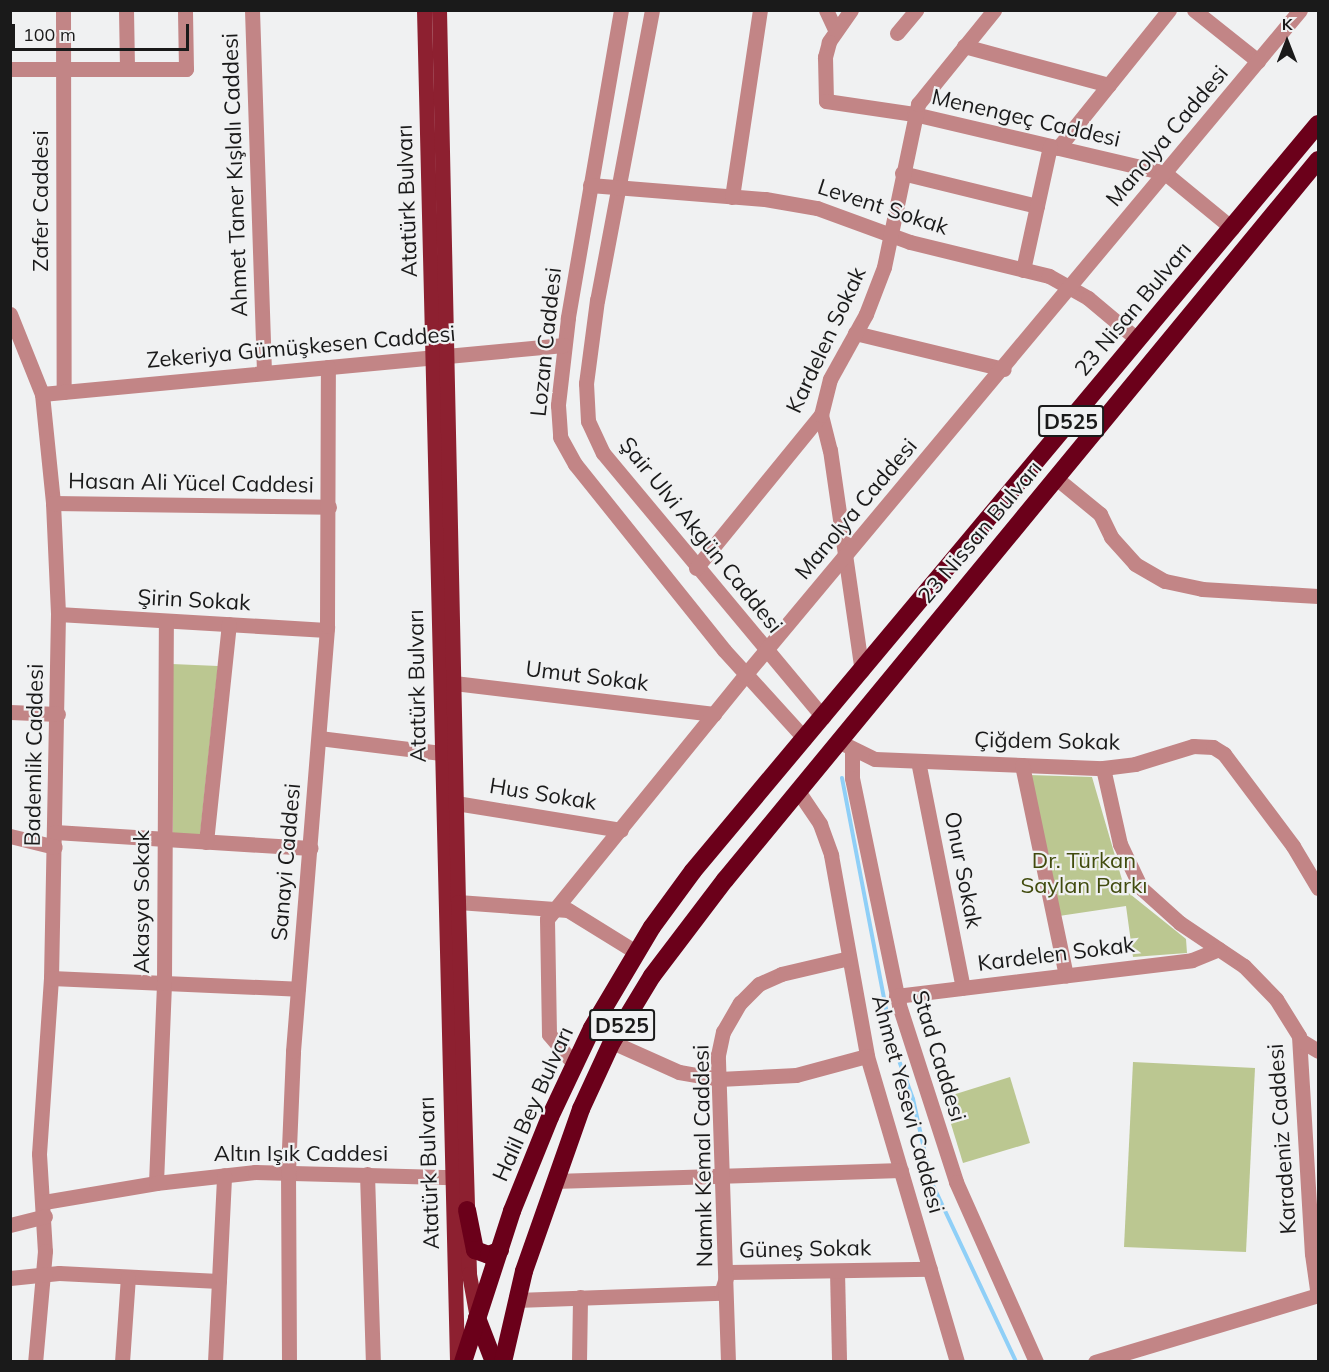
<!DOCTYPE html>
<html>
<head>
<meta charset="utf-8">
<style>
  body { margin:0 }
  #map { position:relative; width:1329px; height:1372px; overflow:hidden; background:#f0f1f2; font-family:Mulish,sans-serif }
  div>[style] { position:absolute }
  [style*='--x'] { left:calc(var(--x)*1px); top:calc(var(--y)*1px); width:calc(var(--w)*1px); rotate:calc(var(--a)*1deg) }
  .green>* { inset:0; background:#bbc791 }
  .stream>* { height:4px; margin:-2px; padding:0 2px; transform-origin:2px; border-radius:2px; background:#8fcff7 }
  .minor>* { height:15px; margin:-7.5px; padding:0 7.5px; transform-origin:7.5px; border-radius:7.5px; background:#c28586 }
  .major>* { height:15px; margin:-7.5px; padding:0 7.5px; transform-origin:7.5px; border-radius:7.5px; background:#8d2030 }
  .highway>* { height:18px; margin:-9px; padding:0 9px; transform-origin:9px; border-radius:9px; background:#6b001a }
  span { translate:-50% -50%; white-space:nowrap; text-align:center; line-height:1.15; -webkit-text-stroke:4.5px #f0f1f2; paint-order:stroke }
  .shield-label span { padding:2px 4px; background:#f0f1f2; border:2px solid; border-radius:4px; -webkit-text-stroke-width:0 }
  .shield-label { font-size:21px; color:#1a1a1a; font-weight:700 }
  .street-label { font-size:22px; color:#1a1a1a }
  .park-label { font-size:22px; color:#414b0e }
  .frame { position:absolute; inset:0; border:12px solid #1a1a1a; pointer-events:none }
  .north { position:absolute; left:1257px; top:12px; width:60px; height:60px; -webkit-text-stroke:4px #f0f1f2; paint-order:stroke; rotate:0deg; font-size:16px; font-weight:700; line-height:24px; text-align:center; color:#1a1a1a }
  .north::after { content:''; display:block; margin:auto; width:21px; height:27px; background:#1a1a1a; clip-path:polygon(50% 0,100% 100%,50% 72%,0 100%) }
  .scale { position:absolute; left:12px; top:24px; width:177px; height:27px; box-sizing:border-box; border:3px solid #1a1a1a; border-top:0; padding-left:8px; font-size:18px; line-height:21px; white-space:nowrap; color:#1a1a1a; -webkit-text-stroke:4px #f0f1f2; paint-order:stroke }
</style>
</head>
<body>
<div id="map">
  <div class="green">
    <i style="clip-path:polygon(172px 664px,218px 666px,200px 835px,173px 833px)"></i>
    <i style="clip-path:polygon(1029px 775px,1092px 777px,1125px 890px,1186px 939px,1187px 953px,1133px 957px,1126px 906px,1059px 916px)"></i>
    <i style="clip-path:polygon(1133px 1062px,1255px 1068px,1246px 1252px,1124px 1247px)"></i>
    <i style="clip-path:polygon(1010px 1077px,1030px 1143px,963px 1163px,943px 1098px)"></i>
  </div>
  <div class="stream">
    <i style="--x:842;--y:778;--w:267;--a:79.2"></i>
    <i style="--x:897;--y:1055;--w:47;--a:70"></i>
    <i style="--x:913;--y:1099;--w:84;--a:77.6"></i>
    <i style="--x:931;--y:1181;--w:200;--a:64.8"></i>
  </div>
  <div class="minor">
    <i style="--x:63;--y:10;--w:382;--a:89.9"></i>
    <i style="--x:126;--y:10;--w:59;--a:89"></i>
    <i style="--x:252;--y:10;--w:363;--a:88.1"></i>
    <i style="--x:621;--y:10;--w:313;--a:99.8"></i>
    <i style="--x:568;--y:318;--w:88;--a:96.6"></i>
    <i style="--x:558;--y:405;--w:32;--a:86"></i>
    <i style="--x:560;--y:437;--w:31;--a:61"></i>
    <i style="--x:575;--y:464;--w:238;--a:51.3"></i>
    <i style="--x:724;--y:650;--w:120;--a:47.7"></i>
    <i style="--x:652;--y:10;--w:295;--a:100.7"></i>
    <i style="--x:597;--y:300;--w:84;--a:97.5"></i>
    <i style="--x:586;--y:383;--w:38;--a:87"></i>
    <i style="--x:588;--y:421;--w:35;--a:65"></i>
    <i style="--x:603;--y:453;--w:344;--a:50.2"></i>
    <i style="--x:826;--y:10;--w:21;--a:65"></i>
    <i style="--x:851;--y:10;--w:39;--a:125"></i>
    <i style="--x:829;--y:42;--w:16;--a:105"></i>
    <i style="--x:825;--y:57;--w:44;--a:88.7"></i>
    <i style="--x:826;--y:101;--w:89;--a:8.4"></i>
    <i style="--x:914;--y:114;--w:258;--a:13.2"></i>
    <i style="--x:1165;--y:173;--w:87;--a:39.4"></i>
    <i style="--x:1194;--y:10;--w:82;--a:38.6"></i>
    <i style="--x:897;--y:33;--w:30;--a:-50"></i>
    <i style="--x:964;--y:46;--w:150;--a:15.1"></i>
    <i style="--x:10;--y:69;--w:176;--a:0"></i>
    <i style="--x:186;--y:69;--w:59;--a:-91"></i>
    <i style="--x:1058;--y:148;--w:177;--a:-51.2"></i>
    <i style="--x:902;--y:173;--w:139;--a:13.7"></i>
    <i style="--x:590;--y:185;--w:176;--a:4.6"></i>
    <i style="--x:765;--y:199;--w:53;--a:9.8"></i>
    <i style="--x:817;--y:208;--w:99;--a:20.1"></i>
    <i style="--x:910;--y:242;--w:143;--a:13.7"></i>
    <i style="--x:1049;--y:276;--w:45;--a:29.4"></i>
    <i style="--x:1088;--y:298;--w:65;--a:40"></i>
    <i style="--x:732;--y:197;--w:189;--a:-81.5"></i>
    <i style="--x:1023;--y:270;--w:127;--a:-77.7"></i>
    <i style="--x:10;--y:314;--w:86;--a:68.2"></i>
    <i style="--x:42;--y:394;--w:110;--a:84.2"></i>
    <i style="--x:53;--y:503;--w:111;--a:87.4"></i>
    <i style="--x:58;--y:614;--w:364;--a:91.1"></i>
    <i style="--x:51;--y:978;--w:176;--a:93.9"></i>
    <i style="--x:39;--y:1154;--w:97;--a:86.5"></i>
    <i style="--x:45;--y:1251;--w:111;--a:95.1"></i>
    <i style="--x:855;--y:333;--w:153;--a:13.6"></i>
    <i style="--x:42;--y:394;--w:524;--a:-5.36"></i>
    <i style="--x:821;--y:415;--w:36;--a:76"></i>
    <i style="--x:830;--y:450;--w:223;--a:81.8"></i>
    <i style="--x:1056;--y:478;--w:57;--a:39.3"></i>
    <i style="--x:1100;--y:514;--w:25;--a:64"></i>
    <i style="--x:1111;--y:537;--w:36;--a:48"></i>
    <i style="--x:1135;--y:564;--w:34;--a:30"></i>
    <i style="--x:1165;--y:581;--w:38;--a:12"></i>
    <i style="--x:1202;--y:589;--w:116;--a:3.5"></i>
    <i style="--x:53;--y:503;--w:276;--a:0.8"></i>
    <i style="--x:696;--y:568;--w:198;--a:-50.8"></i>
    <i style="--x:821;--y:415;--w:37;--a:-76"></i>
    <i style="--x:830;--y:379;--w:74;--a:-61"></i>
    <i style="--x:866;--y:314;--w:50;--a:-69"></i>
    <i style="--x:884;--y:267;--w:167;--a:-78.2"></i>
    <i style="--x:918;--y:104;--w:121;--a:-51"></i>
    <i style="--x:58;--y:614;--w:269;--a:3.4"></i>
    <i style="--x:454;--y:683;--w:262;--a:6.8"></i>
    <i style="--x:10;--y:712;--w:48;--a:2.4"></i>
    <i style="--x:319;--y:738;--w:123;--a:7"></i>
    <i style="--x:844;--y:744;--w:34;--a:26"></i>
    <i style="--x:875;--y:759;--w:228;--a:2.3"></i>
    <i style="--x:1103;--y:768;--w:32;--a:-7"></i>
    <i style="--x:1135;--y:764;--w:61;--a:-17.2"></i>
    <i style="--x:1193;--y:746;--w:20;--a:3"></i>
    <i style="--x:1213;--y:747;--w:13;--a:32"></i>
    <i style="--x:1224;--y:754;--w:115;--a:53.1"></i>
    <i style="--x:1293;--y:846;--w:49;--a:59.2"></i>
    <i style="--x:852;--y:750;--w:28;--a:90"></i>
    <i style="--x:852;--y:778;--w:232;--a:78.3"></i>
    <i style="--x:899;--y:1005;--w:186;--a:72.1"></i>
    <i style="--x:956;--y:1182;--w:197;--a:66"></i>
    <i style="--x:918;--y:761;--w:231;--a:78.8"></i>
    <i style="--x:1022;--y:765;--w:215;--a:78.2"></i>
    <i style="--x:1103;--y:768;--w:78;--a:77.4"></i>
    <i style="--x:1120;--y:844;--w:49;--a:64.5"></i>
    <i style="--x:1141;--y:888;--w:52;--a:41.9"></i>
    <i style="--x:1180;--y:923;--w:77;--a:33.9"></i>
    <i style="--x:1244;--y:966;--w:46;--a:45.9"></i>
    <i style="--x:1276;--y:999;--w:44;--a:58.1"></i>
    <i style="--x:1299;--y:1036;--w:218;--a:86.6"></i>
    <i style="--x:1312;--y:1254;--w:42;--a:81.9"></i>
    <i style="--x:798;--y:791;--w:40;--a:56"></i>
    <i style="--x:820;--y:824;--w:33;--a:70"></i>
    <i style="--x:831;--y:855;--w:204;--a:79.8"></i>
    <i style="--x:867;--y:1056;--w:319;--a:73.6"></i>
    <i style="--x:456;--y:803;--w:167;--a:9.3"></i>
    <i style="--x:55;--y:832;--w:256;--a:3.6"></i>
    <i style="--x:10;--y:836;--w:46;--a:13.7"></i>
    <i style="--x:206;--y:842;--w:219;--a:-84"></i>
    <i style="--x:458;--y:902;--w:110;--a:4.2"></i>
    <i style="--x:568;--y:910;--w:80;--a:31.7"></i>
    <i style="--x:51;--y:978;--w:247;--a:2.5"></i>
    <i style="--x:896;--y:996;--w:298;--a:-6.9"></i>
    <i style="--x:1192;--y:960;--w:29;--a:-22"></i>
    <i style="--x:1300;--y:1040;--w:21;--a:31"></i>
    <i style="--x:612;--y:1042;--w:73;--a:24.1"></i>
    <i style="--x:679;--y:1072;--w:41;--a:9.9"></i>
    <i style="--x:719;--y:1079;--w:77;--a:-3"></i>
    <i style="--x:796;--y:1075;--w:73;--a:-15"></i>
    <i style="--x:574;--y:1064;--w:39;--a:-130"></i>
    <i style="--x:549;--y:1034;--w:115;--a:-91"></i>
    <i style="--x:547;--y:919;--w:314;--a:-50.9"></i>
    <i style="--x:745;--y:675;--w:866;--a:-50.15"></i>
    <i style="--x:367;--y:1174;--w:188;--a:88.2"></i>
    <i style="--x:554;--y:1181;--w:347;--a:-1.8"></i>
    <i style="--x:156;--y:1183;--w:200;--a:-87.7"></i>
    <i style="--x:164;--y:983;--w:362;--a:-89.7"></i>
    <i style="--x:44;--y:1202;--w:114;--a:-9.6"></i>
    <i style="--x:156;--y:1183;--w:100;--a:-6.3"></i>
    <i style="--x:255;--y:1172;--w:197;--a:1.5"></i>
    <i style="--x:10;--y:1225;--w:36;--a:-14"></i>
    <i style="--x:837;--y:1271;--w:91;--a:88.7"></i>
    <i style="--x:10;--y:1278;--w:49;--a:-5.8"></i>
    <i style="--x:59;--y:1273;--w:160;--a:2.9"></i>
    <i style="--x:516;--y:1300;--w:205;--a:-2"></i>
    <i style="--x:721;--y:1293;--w:22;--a:-72"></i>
    <i style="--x:728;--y:1272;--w:202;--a:-0.9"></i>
    <i style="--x:122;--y:1362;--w:85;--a:-86"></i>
    <i style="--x:215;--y:1362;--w:187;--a:-87.2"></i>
    <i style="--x:289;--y:1362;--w:190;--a:-90.3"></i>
    <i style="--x:288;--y:1172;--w:121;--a:-87.6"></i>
    <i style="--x:293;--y:1051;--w:426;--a:-85.4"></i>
    <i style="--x:327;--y:626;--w:259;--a:-89.8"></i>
    <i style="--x:579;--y:1362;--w:65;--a:-89.1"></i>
    <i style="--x:728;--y:1362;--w:307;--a:-91.9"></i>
    <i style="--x:718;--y:1055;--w:24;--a:-78"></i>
    <i style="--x:723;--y:1032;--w:34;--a:-60"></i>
    <i style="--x:740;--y:1003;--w:27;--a:-45"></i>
    <i style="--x:759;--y:984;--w:24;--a:-24"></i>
    <i style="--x:781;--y:974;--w:70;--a:-13.2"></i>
    <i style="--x:1095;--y:1362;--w:233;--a:-16.7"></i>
  </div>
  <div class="major">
    <i style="--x:424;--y:10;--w:1352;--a:88.6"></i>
    <i style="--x:439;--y:10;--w:892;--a:88.78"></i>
    <i style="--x:458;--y:902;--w:372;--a:88.3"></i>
    <i style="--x:469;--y:1274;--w:45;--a:79.7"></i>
  </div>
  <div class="highway">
    <i style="--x:467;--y:1210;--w:41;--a:78.7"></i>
    <i style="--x:475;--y:1250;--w:15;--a:20"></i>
    <i style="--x:489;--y:1255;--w:12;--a:-24"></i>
    <i style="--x:477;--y:1318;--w:47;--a:68.9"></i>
    <i style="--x:463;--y:1362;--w:159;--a:-72"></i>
    <i style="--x:512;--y:1211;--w:101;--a:-68"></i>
    <i style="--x:550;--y:1117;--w:98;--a:-64.7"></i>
    <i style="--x:592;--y:1028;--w:117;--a:-59.3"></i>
    <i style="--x:652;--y:927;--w:69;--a:-53.8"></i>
    <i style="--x:693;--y:871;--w:974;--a:-50.08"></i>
    <i style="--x:503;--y:1362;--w:93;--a:-77"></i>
    <i style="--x:524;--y:1271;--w:172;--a:-70.6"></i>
    <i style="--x:581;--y:1109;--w:74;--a:-65.2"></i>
    <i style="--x:612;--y:1042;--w:77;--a:-58.8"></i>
    <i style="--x:652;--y:976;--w:121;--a:-52.8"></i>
    <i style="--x:725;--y:880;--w:933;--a:-50.52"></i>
  </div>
  <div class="shield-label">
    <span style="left:1071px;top:421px">D525</span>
    <span style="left:622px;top:1025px">D525</span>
  </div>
  <div class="street-label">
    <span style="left:1026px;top:118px;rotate:13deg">Menengeç Caddesi</span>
    <span style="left:1167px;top:136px;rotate:-50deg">Manolya Caddesi</span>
    <span style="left:235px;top:175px;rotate:-92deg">Ahmet Taner Kışlalı Caddesi</span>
    <span style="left:41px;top:201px;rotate:-90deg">Zafer Caddesi</span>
    <span style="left:407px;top:201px;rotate:-92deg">Atatürk Bulvarı</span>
    <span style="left:883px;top:207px;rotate:18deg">Levent Sokak</span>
    <span style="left:1133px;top:309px;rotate:-50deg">23 Nisan Bulvarı</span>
    <span style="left:826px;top:340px;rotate:-65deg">Kardelen Sokak</span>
    <span style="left:546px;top:342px;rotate:-84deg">Lozan Caddesi</span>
    <span style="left:301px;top:347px;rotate:-5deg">Zekeriya Gümüşkesen Caddesi</span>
    <span style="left:191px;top:483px;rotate:1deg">Hasan Ali Yücel Caddesi</span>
    <span style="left:856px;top:509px;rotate:-50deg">Manolya Caddesi</span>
    <span style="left:980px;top:532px;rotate:-50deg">23 Nissan Bulvarı</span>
    <span style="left:701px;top:535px;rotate:51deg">Şair Ulvi Akgün Caddesi</span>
    <span style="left:194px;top:600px;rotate:3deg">Şirin Sokak</span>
    <span style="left:587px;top:676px;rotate:7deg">Umut Sokak</span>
    <span style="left:417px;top:686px;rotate:-91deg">Atatürk Bulvarı</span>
    <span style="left:1047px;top:741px;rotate:1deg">Çiğdem Sokak</span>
    <span style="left:34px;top:755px;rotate:-89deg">Bademlik Caddesi</span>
    <span style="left:543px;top:794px;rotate:9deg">Hus Sokak</span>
    <span style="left:286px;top:862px;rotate:-85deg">Sanayi Caddesi</span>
    <span style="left:963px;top:870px;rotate:79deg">Onur Sokak</span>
    <span style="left:142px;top:902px;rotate:-90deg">Akasya Sokak</span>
    <span style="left:1056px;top:954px;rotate:-7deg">Kardelen Sokak</span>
    <span style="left:939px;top:1056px;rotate:73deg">Stad Caddesi</span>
    <span style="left:533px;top:1104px;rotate:-66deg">Halil Bey Bulvarı</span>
    <span style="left:908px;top:1104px;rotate:75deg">Ahmet Yesevi Caddesi</span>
    <span style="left:1282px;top:1139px;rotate:-94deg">Karadeniz Caddesi</span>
    <span style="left:301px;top:1154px">Altın Işık Caddesi</span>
    <span style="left:703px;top:1156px;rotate:-91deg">Namık Kemal Caddesi</span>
    <span style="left:429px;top:1173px;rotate:-92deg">Atatürk Bulvarı</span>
    <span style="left:805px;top:1249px;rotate:-1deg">Güneş Sokak</span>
  </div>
  <div class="park-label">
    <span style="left:1084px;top:873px">Dr. Türkan<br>Saylan Parkı</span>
  </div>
  <div class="frame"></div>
  <div class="north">K</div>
  <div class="scale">100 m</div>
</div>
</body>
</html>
